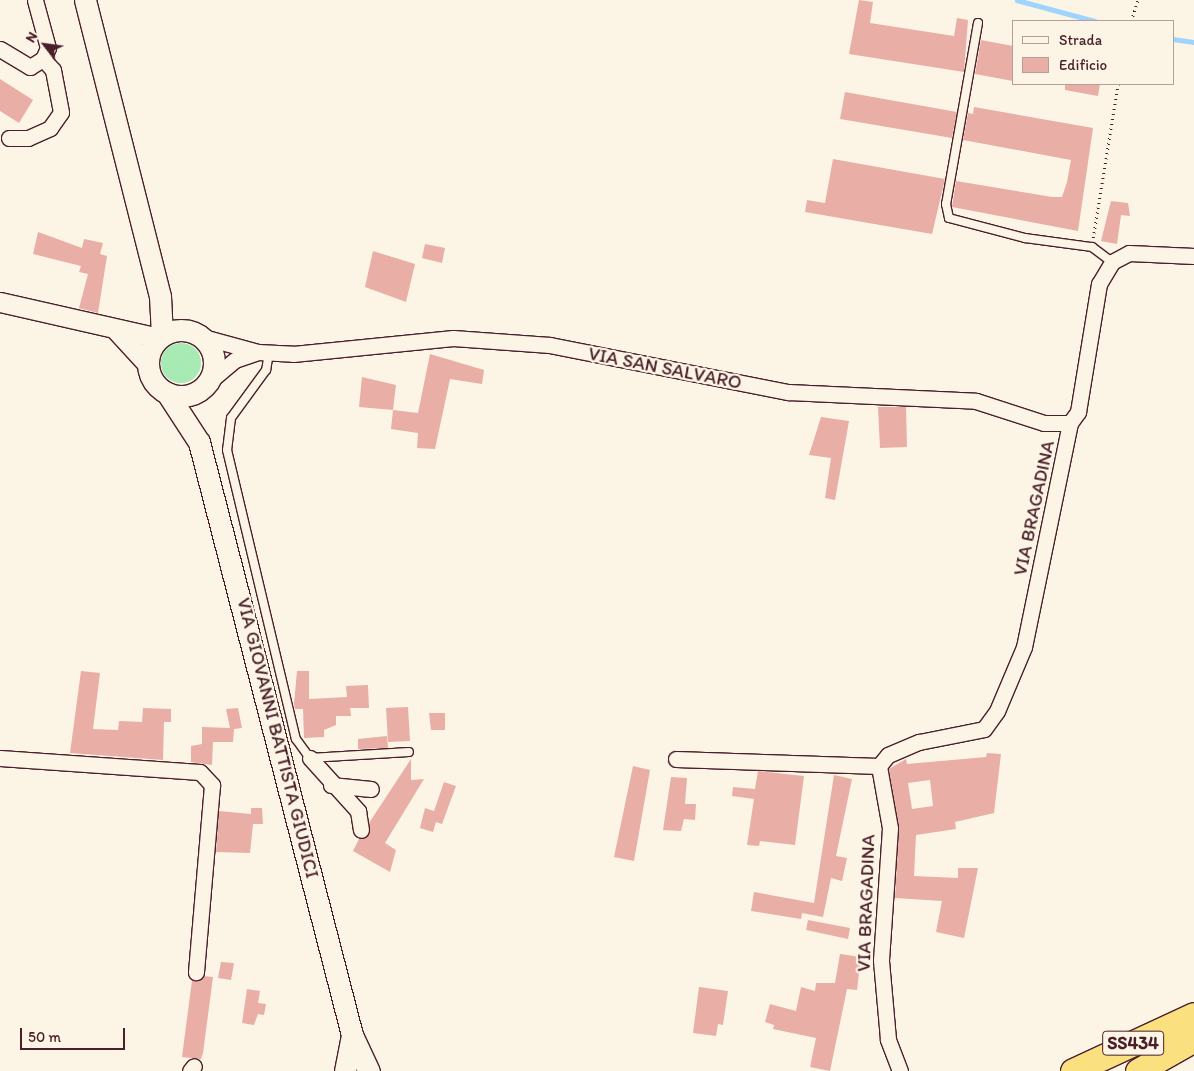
<!DOCTYPE html>
<html>
<head>
<meta charset="utf-8">
<style>
  body { margin:0 }
  #map { position:relative; width:1194px; height:1071px; overflow:hidden; background:#fcf5e5; font-family:Itim,sans-serif }
  div>[style] { position:absolute }
  [style*='--x'] { left:calc(var(--x)*1px); top:calc(var(--y)*1px); width:calc(var(--w)*1px); rotate:calc(var(--a)*1deg) }
  .green>* { inset:0; background:#a7eab4 }
  .round { border-radius:50% }
  .stream>* { height:4.5px; margin:-2.25px; padding:0 2.25px; transform-origin:2.25px; border-radius:2.25px; background:#9ed4fd }
  .building>* { inset:0; background:#e9aea6 }
  .path>* { height:2.5px; margin-top:-1.25px; transform-origin:0; background:repeating-linear-gradient(90deg,#4a1f2b 0 1px,transparent 0 5px) }
  .roads { filter:drop-shadow(1px 0 #4a1f2b) drop-shadow(-1px 0 #4a1f2b) drop-shadow(0 1px #4a1f2b) drop-shadow(0 -1px #4a1f2b) }
  .service>* { height:8px; margin:-4px; padding:0 4px; transform-origin:4px; border-radius:4px; background:#fcf5e5 }
  .minor>* { height:15px; margin:-7.5px; padding:0 7.5px; transform-origin:7.5px; border-radius:7.5px; background:#fcf5e5 }
  .tertiary>* { height:19px; margin:-9.5px; padding:0 9.5px; transform-origin:9.5px; border-radius:9.5px; background:#fcf5e5 }
  .secondary>* { height:21px; margin:-10.5px; padding:0 10.5px; transform-origin:10.5px; border-radius:10.5px; background:#fcf5e5 }
  .secondary>.ring { margin:-10.5px; padding:0; box-sizing:content-box; background:none; border:21px solid #fcf5e5; border-radius:50% }
  .trunk>* { height:25px; margin:-12.5px; padding:0 12.5px; transform-origin:12.5px; border-radius:12.5px; background:#fbe080 }
  span { translate:-50% -50%; white-space:nowrap; text-align:center; line-height:1.15; -webkit-text-stroke:4.5px #fcf5e5; paint-order:stroke }
  .shield-label span { padding:1px 4px; background:#fcf5e5; border:1px solid; border-radius:4px; -webkit-text-stroke-width:0 }
  .shield-label { font-size:18px; color:#4a1f2b; font-weight:700 }
  .street-label { font-size:19px; color:#4a1f2b }
  .legend { position:absolute; left:1012px; top:20px; width:162px; height:65px; box-sizing:border-box; background:#fcf5e5; border:1px solid #b59f9b; margin:0; padding:6px 9px; list-style:none; font-size:15px; color:#4a1f2b }
  .legend li { display:flex; align-items:center; gap:10px; height:25px }
  .legend b { width:25px; border:1px solid #b59f9b }
  .north { position:absolute; left:20px; top:20px; width:50px; height:50px; -webkit-text-stroke:4px #fcf5e5; paint-order:stroke; rotate:300deg; font-size:14px; font-weight:700; line-height:20px; text-align:center; color:#4a1f2b }
  .north::after { content:''; display:block; margin:auto; width:18px; height:22px; background:#4a1f2b; clip-path:polygon(50% 0,100% 100%,50% 72%,0 100%) }
  .scale { position:absolute; left:20px; top:1028px; width:105px; height:22px; box-sizing:border-box; border:2px solid #4a1f2b; border-top:0; padding-left:6px; font-size:15px; line-height:18px; white-space:nowrap; color:#4a1f2b; -webkit-text-stroke:4px #fcf5e5; paint-order:stroke }
</style>
</head>
<body>
<div id="map">
  <div class="green">
    <i class="round" style="left:161px;top:343px;width:40px;height:40px"></i>
  </div>
  <div class="stream">
    <i style="--x:1017;--y:0;--w:81;--a:15.1"></i>
    <i style="--x:1173;--y:39;--w:21;--a:8"></i>
  </div>
  <div class="building">
    <i style="clip-path:polygon(859px 0,873px 2px,870px 23px,954px 36px,957px 18px,968px 20px,964px 72px,849px 54px)"></i>
    <i style="clip-path:polygon(981px 40px,1013px 46px,1013px 81px,975px 74px)"></i>
    <i style="clip-path:polygon(0 79px,33px 100px,19px 123px,0 111px)"></i>
    <i style="clip-path:polygon(1065px 84px,1100px 84px,1098px 96px,1065px 90px)"></i>
    <i style="clip-path:polygon(845px 92px,957px 112px,952px 138px,840px 119px)"></i>
    <i style="clip-path:polygon(974px 107px,1093px 128px,1078px 231px,952px 207px,956px 181px,1052px 197px,1062px 197px,1067px 182px,1071px 160px,963px 140px,968px 113px,973px 114px)"></i>
    <i style="clip-path:polygon(833px 159px,945px 179px,932px 234px,805px 212px,807px 200px,825px 203px)"></i>
    <i style="clip-path:polygon(1111px 201px,1128px 203px,1130px 216px,1121px 215px,1117px 244px,1101px 241px)"></i>
    <i style="clip-path:polygon(38px 232px,82px 248px,84px 239px,103px 243px,100px 254px,107px 256px,98px 313px,79px 308px,88px 274px,79px 272px,81px 266px,33px 254px)"></i>
    <i style="clip-path:polygon(425px 244px,445px 248px,442px 263px,422px 258px)"></i>
    <i style="clip-path:polygon(373px 251px,415px 264px,406px 302px,365px 287px)"></i>
    <i style="clip-path:polygon(430px 354px,484px 370px,482px 384px,450px 379px,435px 449px,417px 448px,418px 433px,391px 429px,393px 410px,418px 413px)"></i>
    <i style="clip-path:polygon(362px 377px,396px 385px,393px 410px,359px 407px)"></i>
    <i style="clip-path:polygon(878px 407px,906px 407px,907px 447px,880px 448px)"></i>
    <i style="clip-path:polygon(821px 417px,849px 421px,835px 500px,825px 498px,831px 458px,809px 455px)"></i>
    <i style="clip-path:polygon(81px 671px,100px 673px,93px 729px,118px 730px,119px 721px,142px 722px,143px 708px,171px 709px,171px 722px,164px 722px,163px 760px,70px 753px)"></i>
    <i style="clip-path:polygon(297px 671px,309px 671px,309px 699px,347px 697px,346px 686px,368px 685px,369px 708px,350px 708px,351px 716px,336px 716px,336px 725px,324px 730px,324px 737px,304px 738px,303px 709px,295px 709px,294px 704px)"></i>
    <i style="clip-path:polygon(408px 707px,410px 741px,388px 742px,386px 708px)"></i>
    <i style="clip-path:polygon(238px 708px,242px 728px,234px 729px,233px 742px,213px 742px,212px 765px,191px 762px,191px 746px,202px 744px,202px 727px,230px 728px,226px 709px)"></i>
    <i style="clip-path:polygon(429px 713px,445px 713px,445px 730px,431px 730px)"></i>
    <i style="clip-path:polygon(387px 736px,388px 748px,358px 749px,358px 739px)"></i>
    <i style="clip-path:polygon(evenodd,987px 753px,1001px 754px,994px 813px,955px 822px,956px 829px,916px 835px,914px 876px,958px 878px,958px 868px,978px 868px,964px 938px,936px 932px,942px 901px,895px 898px,899px 828px,889px 769px,906px 759px,907px 764px,986px 757px,987px 753px,930px 780px,933px 806px,912px 809px,908px 783px,930px 780px)"></i>
    <i style="clip-path:polygon(411px 759px,411px 780px,424px 779px,385px 843px,396px 850px,390px 872px,353px 851px,359px 839px,370px 834px,369px 823px)"></i>
    <i style="clip-path:polygon(633px 766px,650px 770px,634px 861px,614px 857px)"></i>
    <i style="clip-path:polygon(758px 771px,804px 776px,795px 845px,760px 841px,759px 846px,747px 845px,754px 799px,732px 796px,733px 787px,755px 789px)"></i>
    <i style="clip-path:polygon(834px 775px,852px 779px,836px 856px,847px 858px,842px 881px,831px 878px,823px 917px,802px 913px,801px 919px,751px 911px,754px 892px,814px 903px)"></i>
    <i style="clip-path:polygon(671px 777px,687px 778px,685px 804px,696px 804px,695px 820px,684px 819px,681px 831px,663px 830px)"></i>
    <i style="clip-path:polygon(444px 782px,456px 786px,442px 824px,436px 822px,433px 832px,420px 828px,425px 808px,434px 811px)"></i>
    <i style="clip-path:polygon(251px 808px,262px 808px,263px 824px,253px 824px,250px 853px,216px 852px,219px 811px,251px 814px)"></i>
    <i style="clip-path:polygon(808px 920px,850px 928px,848px 939px,806px 930px)"></i>
    <i style="clip-path:polygon(840px 954px,861px 957px,857px 990px,847px 989px,830px 1071px,810px 1067px,816px 1038px,773px 1029px,774px 1025px,765px 1022px,770px 1004px,796px 1011px,801px 987px,815px 991px,816px 983px,835px 983px)"></i>
    <i style="clip-path:polygon(221px 962px,234px 963px,231px 980px,218px 978px)"></i>
    <i style="clip-path:polygon(204px 976px,213px 977px,203px 1053px,201px 1059px,182px 1057px,192px 980px)"></i>
    <i style="clip-path:polygon(699px 987px,728px 991px,723px 1025px,718px 1024px,716px 1036px,693px 1033px)"></i>
    <i style="clip-path:polygon(247px 989px,260px 991px,258px 1003px,266px 1004px,264px 1015px,258px 1014px,254px 1025px,242px 1023px)"></i>
  </div>
  <div class="path">
    <i style="--x:1131;--y:21;--w:22;--a:-72"></i>
    <i style="--x:1093;--y:238;--w:156;--a:-80.8"></i>
  </div>
  <div class="roads">
    <div class="service">
      <i style="--x:978;--y:23;--w:184;--a:100"></i>
      <i style="--x:946;--y:204;--w:14;--a:78"></i>
      <i style="--x:949;--y:218;--w:79;--a:14.7"></i>
      <i style="--x:1025;--y:238;--w:68;--a:7.7"></i>
      <i style="--x:1092;--y:247;--w:25;--a:37"></i>
      <i style="--x:269;--y:352;--w:18;--a:99"></i>
      <i style="--x:266;--y:370;--w:59;--a:126.1"></i>
      <i style="--x:231;--y:418;--w:32;--a:97"></i>
      <i style="--x:227;--y:450;--w:297;--a:76.6"></i>
      <i style="--x:296;--y:739;--w:24;--a:54"></i>
      <i style="--x:310;--y:758;--w:99;--a:-3.5"></i>
    </div>
    <div class="minor">
      <i style="--x:0;--y:49;--w:35;--a:31"></i>
      <i style="--x:30;--y:67;--w:15;--a:-32"></i>
      <i style="--x:9;--y:138;--w:19;--a:0"></i>
      <i style="--x:28;--y:138;--w:24;--a:-24"></i>
      <i style="--x:50;--y:128;--w:19;--a:-55"></i>
      <i style="--x:61;--y:112;--w:43;--a:-100.8"></i>
      <i style="--x:53;--y:70;--w:15;--a:-132"></i>
      <i style="--x:43;--y:59;--w:12;--a:-66"></i>
      <i style="--x:48;--y:48;--w:50;--a:-105.2"></i>
      <i style="--x:203;--y:337;--w:57;--a:15.3"></i>
      <i style="--x:258;--y:352;--w:35;--a:3"></i>
      <i style="--x:293;--y:354;--w:161;--a:-5.7"></i>
      <i style="--x:453;--y:338;--w:97;--a:4.1"></i>
      <i style="--x:550;--y:345;--w:243;--a:11.2"></i>
      <i style="--x:788;--y:392;--w:188;--a:2.7"></i>
      <i style="--x:976;--y:401;--w:71;--a:17.9"></i>
      <i style="--x:1044;--y:423;--w:26;--a:0"></i>
      <i style="--x:211;--y:380;--w:31;--a:-40"></i>
      <i style="--x:235;--y:360;--w:24;--a:-19"></i>
      <i style="--x:0;--y:758;--w:200;--a:4"></i>
      <i style="--x:200;--y:772;--w:18;--a:47"></i>
      <i style="--x:212;--y:785;--w:188;--a:94.9"></i>
      <i style="--x:310;--y:758;--w:72;--a:47.8"></i>
      <i style="--x:358;--y:811;--w:19;--a:81"></i>
      <i style="--x:676;--y:759;--w:203;--a:2"></i>
      <i style="--x:331;--y:785;--w:40;--a:5.7"></i>
      <i style="--x:190;--y:1071;--w:6;--a:-51"></i>
      <i style="--x:900;--y:1071;--w:34;--a:-111"></i>
      <i style="--x:888;--y:1039;--w:79;--a:-95.1"></i>
      <i style="--x:881;--y:960;--w:132;--a:-86.1"></i>
      <i style="--x:890;--y:828;--w:63;--a:-100.1"></i>
      <i style="--x:879;--y:766;--w:14;--a:-51"></i>
      <i style="--x:888;--y:755;--w:34;--a:-23"></i>
      <i style="--x:919;--y:742;--w:66;--a:-11.3"></i>
      <i style="--x:984;--y:729;--w:22;--a:-54"></i>
      <i style="--x:997;--y:711;--w:69;--a:-67.1"></i>
      <i style="--x:1024;--y:647;--w:229;--a:-78.4"></i>
      <i style="--x:1070;--y:423;--w:14;--a:-54"></i>
      <i style="--x:1078;--y:412;--w:130;--a:-80.7"></i>
      <i style="--x:1099;--y:284;--w:26;--a:-59"></i>
      <i style="--x:1112;--y:262;--w:19;--a:-28"></i>
      <i style="--x:1129;--y:253;--w:65;--a:2.6"></i>
    </div>
    <div class="tertiary">
      <i style="--x:0;--y:302;--w:163;--a:12.8"></i>
      <i style="--x:116;--y:330;--w:47;--a:47.6"></i>
    </div>
    <div class="secondary">
      <i style="--x:85;--y:0;--w:305;--a:75.8"></i>
      <i style="--x:160;--y:296;--w:40;--a:87.1"></i>
      <i class="ring" style="left:148px;top:330px;width:45px;height:45px"></i>
      <i style="--x:167;--y:393;--w:59;--a:56.9"></i>
      <i style="--x:199;--y:442;--w:612;--a:75.53"></i>
      <i style="--x:352;--y:1035;--w:40;--a:65"></i>
      <i style="--x:345;--y:1071;--w:37;--a:-79"></i>
    </div>
    <div class="trunk">
      <i style="--x:1073;--y:1071;--w:133;--a:-24.8"></i>
      <i style="--x:1138;--y:1071;--w:64;--a:-29.7"></i>
    </div>
  </div>
  <div class="shield-label">
    <span style="left:1133px;top:1043px">SS434</span>
  </div>
  <div class="street-label">
    <span style="left:665px;top:368px;rotate:11deg">VIA SAN SALVARO</span>
    <span style="left:1034px;top:508px;rotate:-78deg">VIA BRAGADINA</span>
    <span style="left:278px;top:738px;rotate:76deg">VIA GIOVANNI BATTISTA GIUDICI</span>
    <span style="left:866px;top:903px;rotate:-88deg">VIA BRAGADINA</span>
  </div>
  <ul class="legend">
  <li><b style="height:6px;background:#fcf5e5"></b>Strada</li>
  <li><b style="height:14px;background:#e9aea6"></b>Edificio</li>
  </ul>
  <div class="north">N</div>
  <div class="scale">50 m</div>
</div>
</body>
</html>
